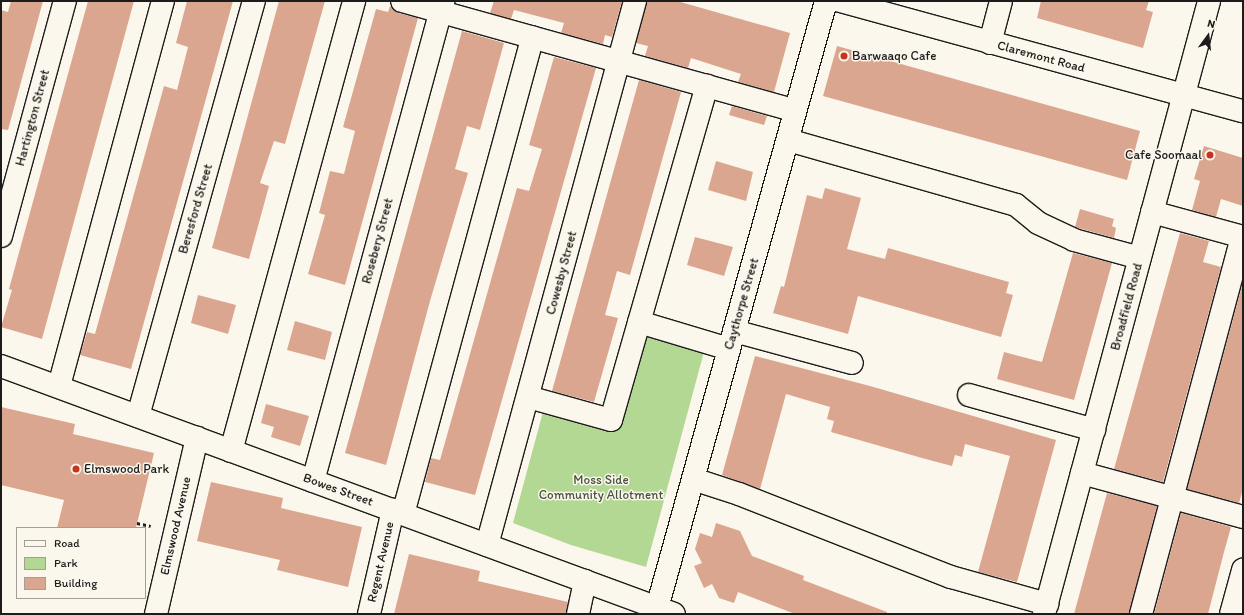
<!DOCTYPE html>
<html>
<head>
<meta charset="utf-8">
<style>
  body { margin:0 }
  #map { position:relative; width:1244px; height:615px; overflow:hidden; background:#fbf7ec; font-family:Itim,sans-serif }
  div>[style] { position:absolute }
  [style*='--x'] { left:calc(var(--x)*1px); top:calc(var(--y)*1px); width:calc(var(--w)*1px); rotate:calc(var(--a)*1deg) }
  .green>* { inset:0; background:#b2d893 }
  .building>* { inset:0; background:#dba690 }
  .path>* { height:2.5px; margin-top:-1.25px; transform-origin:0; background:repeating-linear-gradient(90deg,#1c1c1c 0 3px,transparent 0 6px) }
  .roads { filter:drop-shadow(1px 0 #1c1c1c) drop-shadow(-1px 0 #1c1c1c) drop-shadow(0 1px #1c1c1c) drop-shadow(0 -1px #1c1c1c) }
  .minor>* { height:22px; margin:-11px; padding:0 11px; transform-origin:11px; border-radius:11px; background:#fbf7ec }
  .dots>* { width:11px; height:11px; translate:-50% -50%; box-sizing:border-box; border:2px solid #fbf7ec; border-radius:50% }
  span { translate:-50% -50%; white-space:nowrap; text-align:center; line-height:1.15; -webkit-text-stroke:3px #fbf7ec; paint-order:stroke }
  .poi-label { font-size:13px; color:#1c1c1c }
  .left { translate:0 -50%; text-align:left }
  .right { translate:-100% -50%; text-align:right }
  .street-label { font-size:13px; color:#1c1c1c }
  .park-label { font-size:13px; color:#495440 }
  .frame { position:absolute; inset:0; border:2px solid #1c1c1c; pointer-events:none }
  .legend { position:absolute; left:16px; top:527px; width:130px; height:72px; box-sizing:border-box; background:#fbf7ec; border:1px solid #a29f99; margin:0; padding:5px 7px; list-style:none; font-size:12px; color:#1c1c1c }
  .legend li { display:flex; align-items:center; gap:8px; height:20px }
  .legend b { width:20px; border:1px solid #a29f99 }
  .north { position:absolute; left:1188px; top:16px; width:40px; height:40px; -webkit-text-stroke:3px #fbf7ec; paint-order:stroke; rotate:15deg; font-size:11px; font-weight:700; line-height:16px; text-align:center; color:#1c1c1c }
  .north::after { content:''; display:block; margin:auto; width:14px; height:18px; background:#1c1c1c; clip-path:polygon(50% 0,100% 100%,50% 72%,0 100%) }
</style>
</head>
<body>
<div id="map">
  <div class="green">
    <i style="clip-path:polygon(643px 329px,705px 348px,646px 567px,571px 545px,513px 523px,544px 408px,615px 427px)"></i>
  </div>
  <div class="building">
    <i style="clip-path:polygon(11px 1px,43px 1px,8px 130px,1px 129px,1px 10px,8px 12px)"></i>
    <i style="clip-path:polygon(88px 1px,134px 1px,42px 339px,1px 327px,12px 290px,9px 289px)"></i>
    <i style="clip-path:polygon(187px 1px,233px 1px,131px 369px,80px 355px,87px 332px,95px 334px,164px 86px,177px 90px,188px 47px,176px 43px)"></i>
    <i style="clip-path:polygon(279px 1px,325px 1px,285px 144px,274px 141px,260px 183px,269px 186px,249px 259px,212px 248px)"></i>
    <i style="clip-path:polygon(494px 1px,622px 1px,612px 37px,605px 35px,603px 44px,561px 33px,564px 23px,514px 10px,511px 19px,490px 13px)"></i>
    <i style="clip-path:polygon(647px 1px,677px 1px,790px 33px,774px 92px,738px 82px,741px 74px,691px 58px,688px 68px,645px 56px,648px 46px,636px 43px)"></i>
    <i style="clip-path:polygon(1041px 1px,1149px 1px,1146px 10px,1153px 12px,1143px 48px,1037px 18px)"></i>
    <i style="clip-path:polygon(390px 6px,398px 13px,418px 18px,345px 285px,308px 274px,325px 215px,319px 213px,330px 171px,344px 174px,355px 131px,343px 127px,376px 9px,388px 12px)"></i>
    <i style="clip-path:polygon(462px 31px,504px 43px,480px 130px,467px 126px,455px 169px,468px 173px,430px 301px,386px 465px,345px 453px)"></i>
    <i style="clip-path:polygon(837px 46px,1140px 131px,1127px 180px,823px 96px)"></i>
    <i style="clip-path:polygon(554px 57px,596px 68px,475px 495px,425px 482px,431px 458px,440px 460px,517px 188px,529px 191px,542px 149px,529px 145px)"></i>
    <i style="clip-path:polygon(639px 80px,681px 92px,630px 275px,617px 271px,605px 315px,618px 318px,594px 402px,552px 391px)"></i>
    <i style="clip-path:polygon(732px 106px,767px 116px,764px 125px,729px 115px)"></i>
    <i style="clip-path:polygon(1204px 146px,1243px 158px,1243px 206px,1221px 199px,1216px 217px,1192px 210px,1200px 181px,1194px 179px)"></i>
    <i style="clip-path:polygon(716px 161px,753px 172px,746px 201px,708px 190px)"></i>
    <i style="clip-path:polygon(825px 188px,861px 198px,847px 249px,885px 259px,888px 248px,1009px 282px,1006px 293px,1013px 295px,1001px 337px,858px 296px,848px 334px,773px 313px,781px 286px,784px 287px,807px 195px,822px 199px)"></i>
    <i style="clip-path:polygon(1080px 209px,1114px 219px,1112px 226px,1116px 228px,1114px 238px,1075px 227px)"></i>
    <i style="clip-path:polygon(1180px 233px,1209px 241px,1203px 262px,1221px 267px,1163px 482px,1114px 469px)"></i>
    <i style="clip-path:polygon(695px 237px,733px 247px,724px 276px,687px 265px)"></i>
    <i style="clip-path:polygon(1073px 253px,1112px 263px,1074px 400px,997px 379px,1004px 352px,1042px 362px)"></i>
    <i style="clip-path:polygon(1243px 282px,1243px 489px,1239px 503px,1187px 489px)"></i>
    <i style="clip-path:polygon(198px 295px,236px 305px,228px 334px,191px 323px)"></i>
    <i style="clip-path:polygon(295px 321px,332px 332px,325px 360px,287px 350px)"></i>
    <i style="clip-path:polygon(755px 356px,870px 386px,1056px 440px,1017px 582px,978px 572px,1010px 456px,965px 444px,962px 457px,955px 455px,952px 466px,922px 458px,831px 432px,834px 421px,827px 419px,830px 407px,786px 394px,760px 489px,722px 475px)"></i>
    <i style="clip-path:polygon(266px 404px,309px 416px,300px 446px,271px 437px,274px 427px,261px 423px)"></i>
    <i style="clip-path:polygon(1px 407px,75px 424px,73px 434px,154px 453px,136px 528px,57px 528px,64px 500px,1px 485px)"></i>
    <i style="clip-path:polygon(211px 482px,283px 498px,281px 508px,362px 527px,348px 587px,277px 570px,280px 560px,197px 541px)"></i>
    <i style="clip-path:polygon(1107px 493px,1157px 506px,1129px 614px,1074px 614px)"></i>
    <i style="clip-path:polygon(1181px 513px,1231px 527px,1224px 552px,1208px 614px,1154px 614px)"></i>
    <i style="clip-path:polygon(716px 523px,740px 531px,752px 556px,804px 576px,803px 580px,887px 612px,887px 614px,795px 614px,738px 592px,734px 603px,719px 598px,712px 584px,704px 588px,694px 566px,702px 563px,695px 549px,700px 533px,712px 537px)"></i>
    <i style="clip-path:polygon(409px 554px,480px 571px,478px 581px,568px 602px,566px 614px,394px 614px)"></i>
  </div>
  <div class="path">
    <i style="--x:137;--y:523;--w:14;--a:12"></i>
  </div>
  <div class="roads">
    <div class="minor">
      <i style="--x:402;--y:1;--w:408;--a:15.6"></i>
      <i style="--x:840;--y:1;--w:418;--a:15.3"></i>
      <i style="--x:990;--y:43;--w:43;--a:-75.3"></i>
      <i style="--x:788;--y:140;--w:237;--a:15.9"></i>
      <i style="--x:1016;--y:205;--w:28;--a:39"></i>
      <i style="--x:1038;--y:223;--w:40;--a:25"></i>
      <i style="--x:1074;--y:240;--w:68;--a:15.3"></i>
      <i style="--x:1152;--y:212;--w:94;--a:15.4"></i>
      <i style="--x:1;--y:236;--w:244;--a:-74.8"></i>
      <i style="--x:639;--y:322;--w:94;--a:16.7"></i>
      <i style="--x:734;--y:331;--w:122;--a:15.2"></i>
      <i style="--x:1;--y:366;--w:717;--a:20.23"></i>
      <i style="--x:59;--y:386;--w:399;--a:-74.9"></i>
      <i style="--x:969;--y:395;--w:130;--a:15.6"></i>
      <i style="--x:528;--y:397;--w:86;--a:15.5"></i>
      <i style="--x:611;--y:420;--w:348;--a:-74"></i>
      <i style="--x:138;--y:416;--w:431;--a:-74.4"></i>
      <i style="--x:231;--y:451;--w:467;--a:-74.7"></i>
      <i style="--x:1082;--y:473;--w:167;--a:15.3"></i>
      <i style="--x:693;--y:479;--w:48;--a:18.1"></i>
      <i style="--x:739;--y:494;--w:228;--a:21.4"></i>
      <i style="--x:951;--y:577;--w:100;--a:15.7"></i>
      <i style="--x:313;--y:481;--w:497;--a:-74.8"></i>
      <i style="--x:403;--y:514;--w:494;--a:-74.8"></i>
      <i style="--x:487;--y:545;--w:564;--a:-74.78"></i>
      <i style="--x:657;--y:608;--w:630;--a:-74.44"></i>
      <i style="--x:156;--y:614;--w:181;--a:-76.9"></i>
      <i style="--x:369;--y:614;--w:107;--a:-77"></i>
      <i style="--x:578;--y:614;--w:34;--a:-78"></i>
      <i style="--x:1044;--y:614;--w:635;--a:-74.93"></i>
      <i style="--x:1141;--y:614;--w:390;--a:-75"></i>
      <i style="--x:1231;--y:614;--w:46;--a:-74.7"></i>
    </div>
  </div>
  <div class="dots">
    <i style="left:844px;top:56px;background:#c8321e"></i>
    <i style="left:1210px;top:155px;background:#c8321e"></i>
    <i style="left:76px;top:469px;background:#c8321e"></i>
  </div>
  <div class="poi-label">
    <span class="left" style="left:852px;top:56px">Barwaaqo Cafe</span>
    <span class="right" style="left:1202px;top:155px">Cafe Soomaal</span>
    <span class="left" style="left:84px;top:469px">Elmswood Park</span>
  </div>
  <div class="street-label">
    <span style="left:1041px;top:57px;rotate:15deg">Claremont Road</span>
    <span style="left:33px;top:118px;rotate:-75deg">Hartington Street</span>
    <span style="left:196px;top:209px;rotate:-74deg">Beresford Street</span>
    <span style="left:378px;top:241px;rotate:-75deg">Rosebery Street</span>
    <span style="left:562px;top:273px;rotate:-75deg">Cowesby Street</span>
    <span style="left:742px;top:304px;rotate:-74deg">Caythorpe Street</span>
    <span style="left:1127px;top:307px;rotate:-75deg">Broadfield Road</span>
    <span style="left:338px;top:490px;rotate:20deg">Bowes Street</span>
    <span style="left:176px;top:526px;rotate:-77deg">Elmswood Avenue</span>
    <span style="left:381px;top:562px;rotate:-77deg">Regent Avenue</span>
  </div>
  <div class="park-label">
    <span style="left:601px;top:488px">Moss Side<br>Community Allotment</span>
  </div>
  <div class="frame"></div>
  <ul class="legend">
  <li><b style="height:5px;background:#fbf7ec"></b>Road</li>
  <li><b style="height:11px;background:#b2d893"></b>Park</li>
  <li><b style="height:11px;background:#dba690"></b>Building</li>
  </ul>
  <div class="north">N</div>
</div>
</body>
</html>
